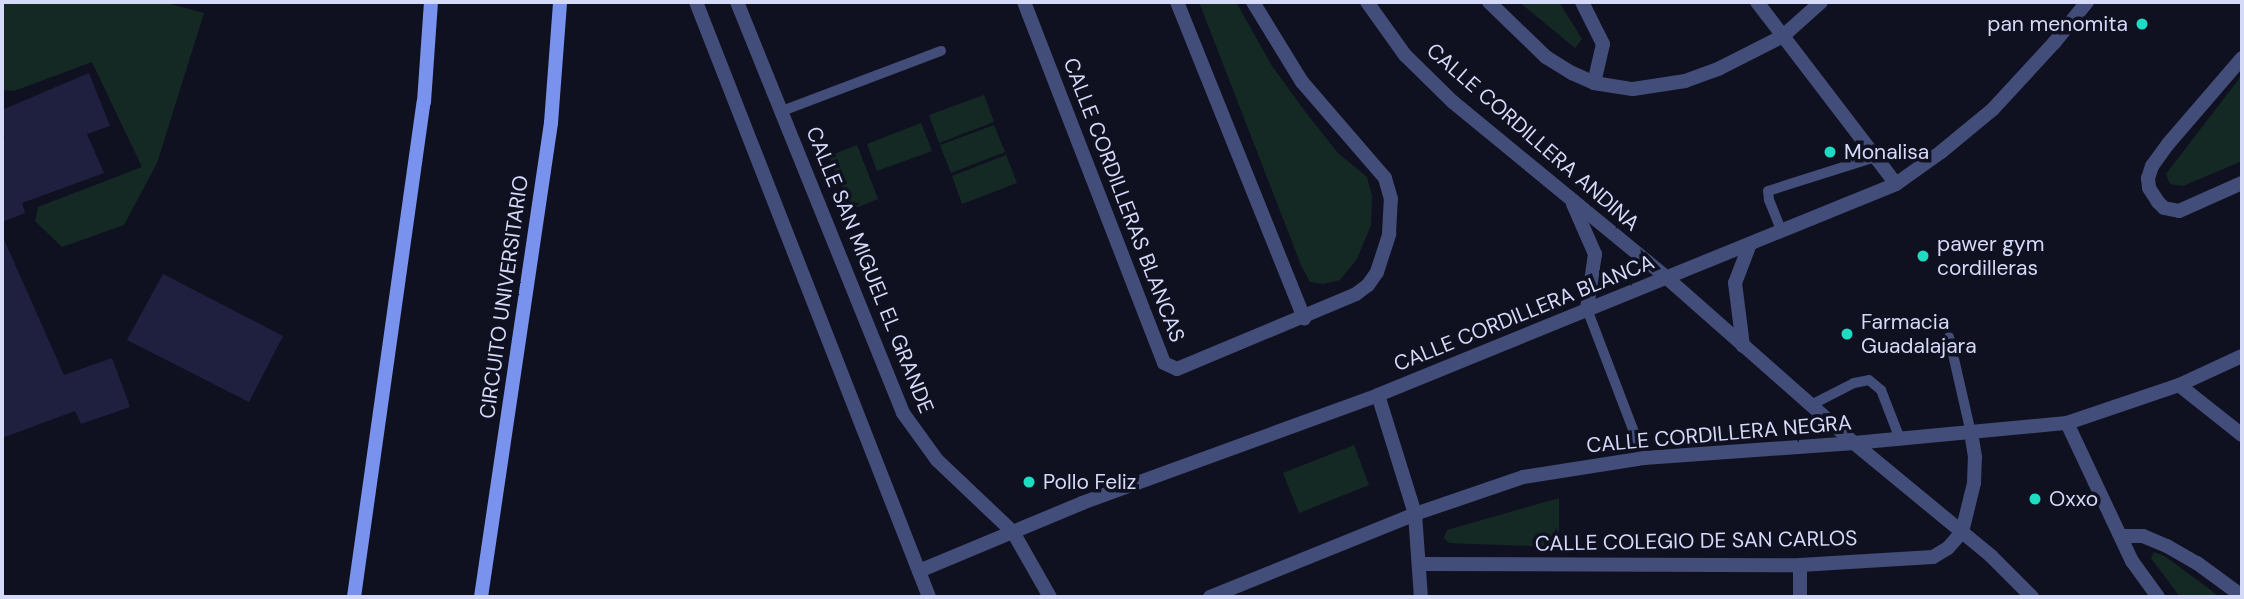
<!DOCTYPE html>
<html>
<head>
<meta charset="utf-8">
<style>
  body { margin:0 }
  #map { position:relative; width:2244px; height:599px; overflow:hidden; background:#101120; font-family:"DM Sans",sans-serif }
  div>[style] { position:absolute }
  [style*='--x'] { left:calc(var(--x)*1px); top:calc(var(--y)*1px); width:calc(var(--w)*1px); rotate:calc(var(--a)*1deg) }
  .green>* { inset:0; background:#142924 }
  .building>* { inset:0; background:#1f203f }
  .service>* { height:10px; margin:-5px; padding:0 5px; transform-origin:5px; border-radius:5px; background:#424d79 }
  .minor>* { height:14px; margin:-7px; padding:0 7px; transform-origin:7px; border-radius:7px; background:#424d79 }
  .tertiary>* { height:14px; margin:-7px; padding:0 7px; transform-origin:7px; border-radius:7px; background:#424d79 }
  .secondary>* { height:14px; margin:-7px; padding:0 7px; transform-origin:7px; border-radius:7px; background:#7992ed }
  .dots>* { width:19px; height:19px; translate:-50% -50%; box-sizing:border-box; border:4px solid #101120; border-radius:50% }
  span { translate:-50% -50%; white-space:nowrap; text-align:center; line-height:1.15; -webkit-text-stroke:7px #101120; paint-order:stroke }
  .poi-label { font-size:21px; color:#d5daf9 }
  .right { translate:-100% -50%; text-align:right }
  .left { translate:0 -50%; text-align:left }
  .street-label { font-size:21px; color:#d5daf9 }
  .frame { position:absolute; inset:0; border:4px solid #d5daf9; pointer-events:none }
</style>
</head>
<body>
<div id="map">
  <div class="green">
    <i style="clip-path:polygon(2px 2px,163px 2px,204px 13px,157px 163px,124px 225px,62px 247px,35px 221px,38px 207px,142px 167px,92px 62px,14px 91px,2px 90px)"></i>
    <i style="clip-path:polygon(1199px 2px,1236px 2px,1272px 66px,1307px 114px,1338px 153px,1367px 177px,1372px 196px,1371px 225px,1357px 259px,1340px 280px,1323px 284px,1310px 282px,1301px 265px)"></i>
    <i style="clip-path:polygon(1519px 2px,1559px 2px,1582px 39px,1575px 48px)"></i>
    <i style="clip-path:polygon(2242px 75px,2242px 161px,2183px 186px,2170px 184px,2166px 174px)"></i>
    <i style="clip-path:polygon(984px 95px,994px 122px,939px 143px,929px 115px)"></i>
    <i style="clip-path:polygon(921px 123px,932px 151px,877px 171px,867px 144px)"></i>
    <i style="clip-path:polygon(994px 125px,1005px 152px,951px 173px,940px 145px)"></i>
    <i style="clip-path:polygon(857px 145px,878px 199px,851px 210px,829px 156px)"></i>
    <i style="clip-path:polygon(1006px 155px,1017px 183px,962px 204px,952px 176px)"></i>
    <i style="clip-path:polygon(1354px 445px,1369px 485px,1299px 513px,1283px 473px)"></i>
    <i style="clip-path:polygon(1559px 498px,1559px 547px,1449px 543px,1444px 538px,1447px 530px)"></i>
    <i style="clip-path:polygon(2154px 552px,2166px 557px,2220px 597px,2180px 597px,2151px 558px)"></i>
  </div>
  <div class="building">
    <i style="clip-path:polygon(89px 73px,110px 126px,87px 134px,104px 173px,22px 203px,25px 213px,2px 222px,2px 205px,4px 204px,2px 139px,5px 138px,2px 129px,2px 110px)"></i>
    <i style="clip-path:polygon(2px 235px,64px 375px,112px 358px,130px 407px,81px 424px,75px 411px,2px 438px)"></i>
    <i style="clip-path:polygon(163px 274px,283px 336px,249px 402px,127px 340px)"></i>
  </div>
  <div class="service">
    <i style="--x:782;--y:111;--w:170;--a:-20.7"></i>
    <i style="--x:1782;--y:232;--w:35;--a:-112"></i>
    <i style="--x:1769;--y:200;--w:9;--a:-96"></i>
    <i style="--x:1768;--y:191;--w:112;--a:-17.6"></i>
    <i style="--x:1587;--y:309;--w:160;--a:69.1"></i>
    <i style="--x:1949;--y:337;--w:98;--a:77.1"></i>
    <i style="--x:1811;--y:405;--w:48;--a:-27.1"></i>
    <i style="--x:1854;--y:383;--w:15;--a:-11"></i>
    <i style="--x:1869;--y:380;--w:16;--a:40"></i>
    <i style="--x:1881;--y:390;--w:53;--a:68.8"></i>
  </div>
  <div class="minor">
    <i style="--x:1024;--y:2;--w:387;--a:68.8"></i>
    <i style="--x:1164;--y:363;--w:14;--a:25"></i>
    <i style="--x:1177;--y:369;--w:194;--a:-22.7"></i>
    <i style="--x:1356;--y:294;--w:15;--a:-37"></i>
    <i style="--x:1368;--y:285;--w:16;--a:-55"></i>
    <i style="--x:1377;--y:272;--w:40;--a:-72"></i>
    <i style="--x:1389;--y:234;--w:35;--a:-87"></i>
    <i style="--x:1391;--y:199;--w:22;--a:-106"></i>
    <i style="--x:1385;--y:178;--w:127;--a:-130.8"></i>
    <i style="--x:1302;--y:82;--w:94;--a:-121.5"></i>
    <i style="--x:1177;--y:2;--w:341;--a:68.1"></i>
    <i style="--x:1489;--y:2;--w:79;--a:44"></i>
    <i style="--x:1546;--y:57;--w:31;--a:32"></i>
    <i style="--x:1572;--y:73;--w:24;--a:24"></i>
    <i style="--x:1594;--y:83;--w:39;--a:9"></i>
    <i style="--x:1633;--y:89;--w:53;--a:-8.7"></i>
    <i style="--x:1685;--y:81;--w:37;--a:-20"></i>
    <i style="--x:1720;--y:68;--w:71;--a:-26.9"></i>
    <i style="--x:1783;--y:36;--w:51;--a:-41.8"></i>
    <i style="--x:1582;--y:2;--w:47;--a:63.4"></i>
    <i style="--x:1603;--y:44;--w:40;--a:103"></i>
    <i style="--x:1757;--y:2;--w:229;--a:52.6"></i>
    <i style="--x:2242;--y:58;--w:113;--a:130.7"></i>
    <i style="--x:2168;--y:144;--w:27;--a:126"></i>
    <i style="--x:2152;--y:166;--w:13;--a:108"></i>
    <i style="--x:2148;--y:178;--w:10;--a:84"></i>
    <i style="--x:2149;--y:188;--w:17;--a:57"></i>
    <i style="--x:2158;--y:202;--w:8;--a:45"></i>
    <i style="--x:2164;--y:208;--w:15;--a:11"></i>
    <i style="--x:2179;--y:211;--w:69;--a:-24"></i>
    <i style="--x:2179;--y:385;--w:80;--a:38.4"></i>
    <i style="--x:1378;--y:395;--w:125;--a:72.7"></i>
    <i style="--x:1415;--y:514;--w:83;--a:85.9"></i>
    <i style="--x:2067;--y:423;--w:153;--a:64.8"></i>
    <i style="--x:2132;--y:561;--w:44;--a:54.2"></i>
    <i style="--x:2121;--y:536;--w:22;--a:0"></i>
    <i style="--x:2143;--y:536;--w:26;--a:23"></i>
    <i style="--x:2167;--y:546;--w:34;--a:30"></i>
    <i style="--x:2197;--y:563;--w:56;--a:36.3"></i>
    <i style="--x:1420;--y:564;--w:380;--a:0.2"></i>
    <i style="--x:1800;--y:565;--w:133;--a:-3.4"></i>
    <i style="--x:1933;--y:557;--w:17;--a:-31"></i>
    <i style="--x:1948;--y:548;--w:21;--a:-49"></i>
    <i style="--x:1962;--y:532;--w:50;--a:-76.2"></i>
    <i style="--x:1974;--y:483;--w:26;--a:-88"></i>
    <i style="--x:1975;--y:457;--w:24;--a:-99"></i>
    <i style="--x:1800;--y:565;--w:32;--a:90"></i>
  </div>
  <div class="tertiary">
    <i style="--x:696;--y:2;--w:639;--a:68.61"></i>
    <i style="--x:737;--y:2;--w:443;--a:68"></i>
    <i style="--x:903;--y:413;--w:58;--a:54.1"></i>
    <i style="--x:937;--y:460;--w:105;--a:43.5"></i>
    <i style="--x:1013;--y:532;--w:75;--a:60.4"></i>
    <i style="--x:1367;--y:2;--w:65;--a:54.4"></i>
    <i style="--x:1405;--y:55;--w:67;--a:44.4"></i>
    <i style="--x:1453;--y:102;--w:277;--a:39.4"></i>
    <i style="--x:1667;--y:278;--w:249;--a:41.4"></i>
    <i style="--x:1854;--y:443;--w:178;--a:39.5"></i>
    <i style="--x:1991;--y:556;--w:58;--a:45"></i>
    <i style="--x:1573;--y:204;--w:55;--a:66.3"></i>
    <i style="--x:1595;--y:254;--w:56;--a:98.3"></i>
    <i style="--x:1743;--y:346;--w:64;--a:-97.2"></i>
    <i style="--x:1735;--y:283;--w:42;--a:-69"></i>
    <i style="--x:919;--y:571;--w:177;--a:-22.6"></i>
    <i style="--x:1082;--y:503;--w:315;--a:-20"></i>
    <i style="--x:1378;--y:395;--w:559;--a:-22.16"></i>
    <i style="--x:1896;--y:184;--w:55;--a:-35.4"></i>
    <i style="--x:1941;--y:152;--w:67;--a:-39.6"></i>
    <i style="--x:1993;--y:109;--w:90;--a:-47.3"></i>
    <i style="--x:2054;--y:43;--w:53;--a:-51.2"></i>
    <i style="--x:1210;--y:597;--w:221;--a:-22"></i>
    <i style="--x:1415;--y:514;--w:114;--a:-18.9"></i>
    <i style="--x:1523;--y:477;--w:122;--a:-8.9"></i>
    <i style="--x:1644;--y:458;--w:211;--a:-4.1"></i>
    <i style="--x:1854;--y:443;--w:214;--a:-5.4"></i>
    <i style="--x:2067;--y:423;--w:118;--a:-18.7"></i>
    <i style="--x:2179;--y:385;--w:69;--a:-24.7"></i>
  </div>
  <div class="secondary">
    <i style="--x:354;--y:597;--w:500;--a:-82"></i>
    <i style="--x:424;--y:102;--w:100;--a:-86"></i>
    <i style="--x:481;--y:597;--w:479;--a:-81.6"></i>
    <i style="--x:551;--y:123;--w:121;--a:-85.7"></i>
  </div>
  <div class="dots">
    <i style="left:2142px;top:24px;background:#1edcc2"></i>
    <i style="left:1830px;top:152px;background:#1edcc2"></i>
    <i style="left:1923px;top:256px;background:#1edcc2"></i>
    <i style="left:1847px;top:334px;background:#1edcc2"></i>
    <i style="left:1029px;top:482px;background:#1edcc2"></i>
    <i style="left:2035px;top:499px;background:#1edcc2"></i>
  </div>
  <div class="poi-label">
    <span class="right" style="left:2128px;top:24px">pan menomita</span>
    <span class="left" style="left:1844px;top:152px">Monalisa</span>
    <span class="left" style="left:1937px;top:256px">pawer gym<br>cordilleras</span>
    <span class="left" style="left:1861px;top:334px">Farmacia<br>Guadalajara</span>
    <span class="left" style="left:1043px;top:482px">Pollo Feliz</span>
    <span class="left" style="left:2049px;top:499px">Oxxo</span>
  </div>
  <div class="street-label">
    <span style="left:1533px;top:137px;rotate:41deg">CALLE CORDILLERA ANDINA</span>
    <span style="left:1124px;top:200px;rotate:69deg">CALLE CORDILLERAS BLANCAS</span>
    <span style="left:870px;top:270px;rotate:68deg">CALLE SAN MIGUEL EL GRANDE</span>
    <span style="left:504px;top:297px;rotate:-82deg">CIRCUITO UNIVERSITARIO</span>
    <span style="left:1524px;top:313px;rotate:-22deg">CALLE CORDILLERA BLANCA</span>
    <span style="left:1719px;top:434px;rotate:-5deg">CALLE CORDILLERA NEGRA</span>
    <span style="left:1696px;top:541px;rotate:-1deg">CALLE COLEGIO DE SAN CARLOS</span>
  </div>
  <div class="frame"></div>
</div>
</body>
</html>
